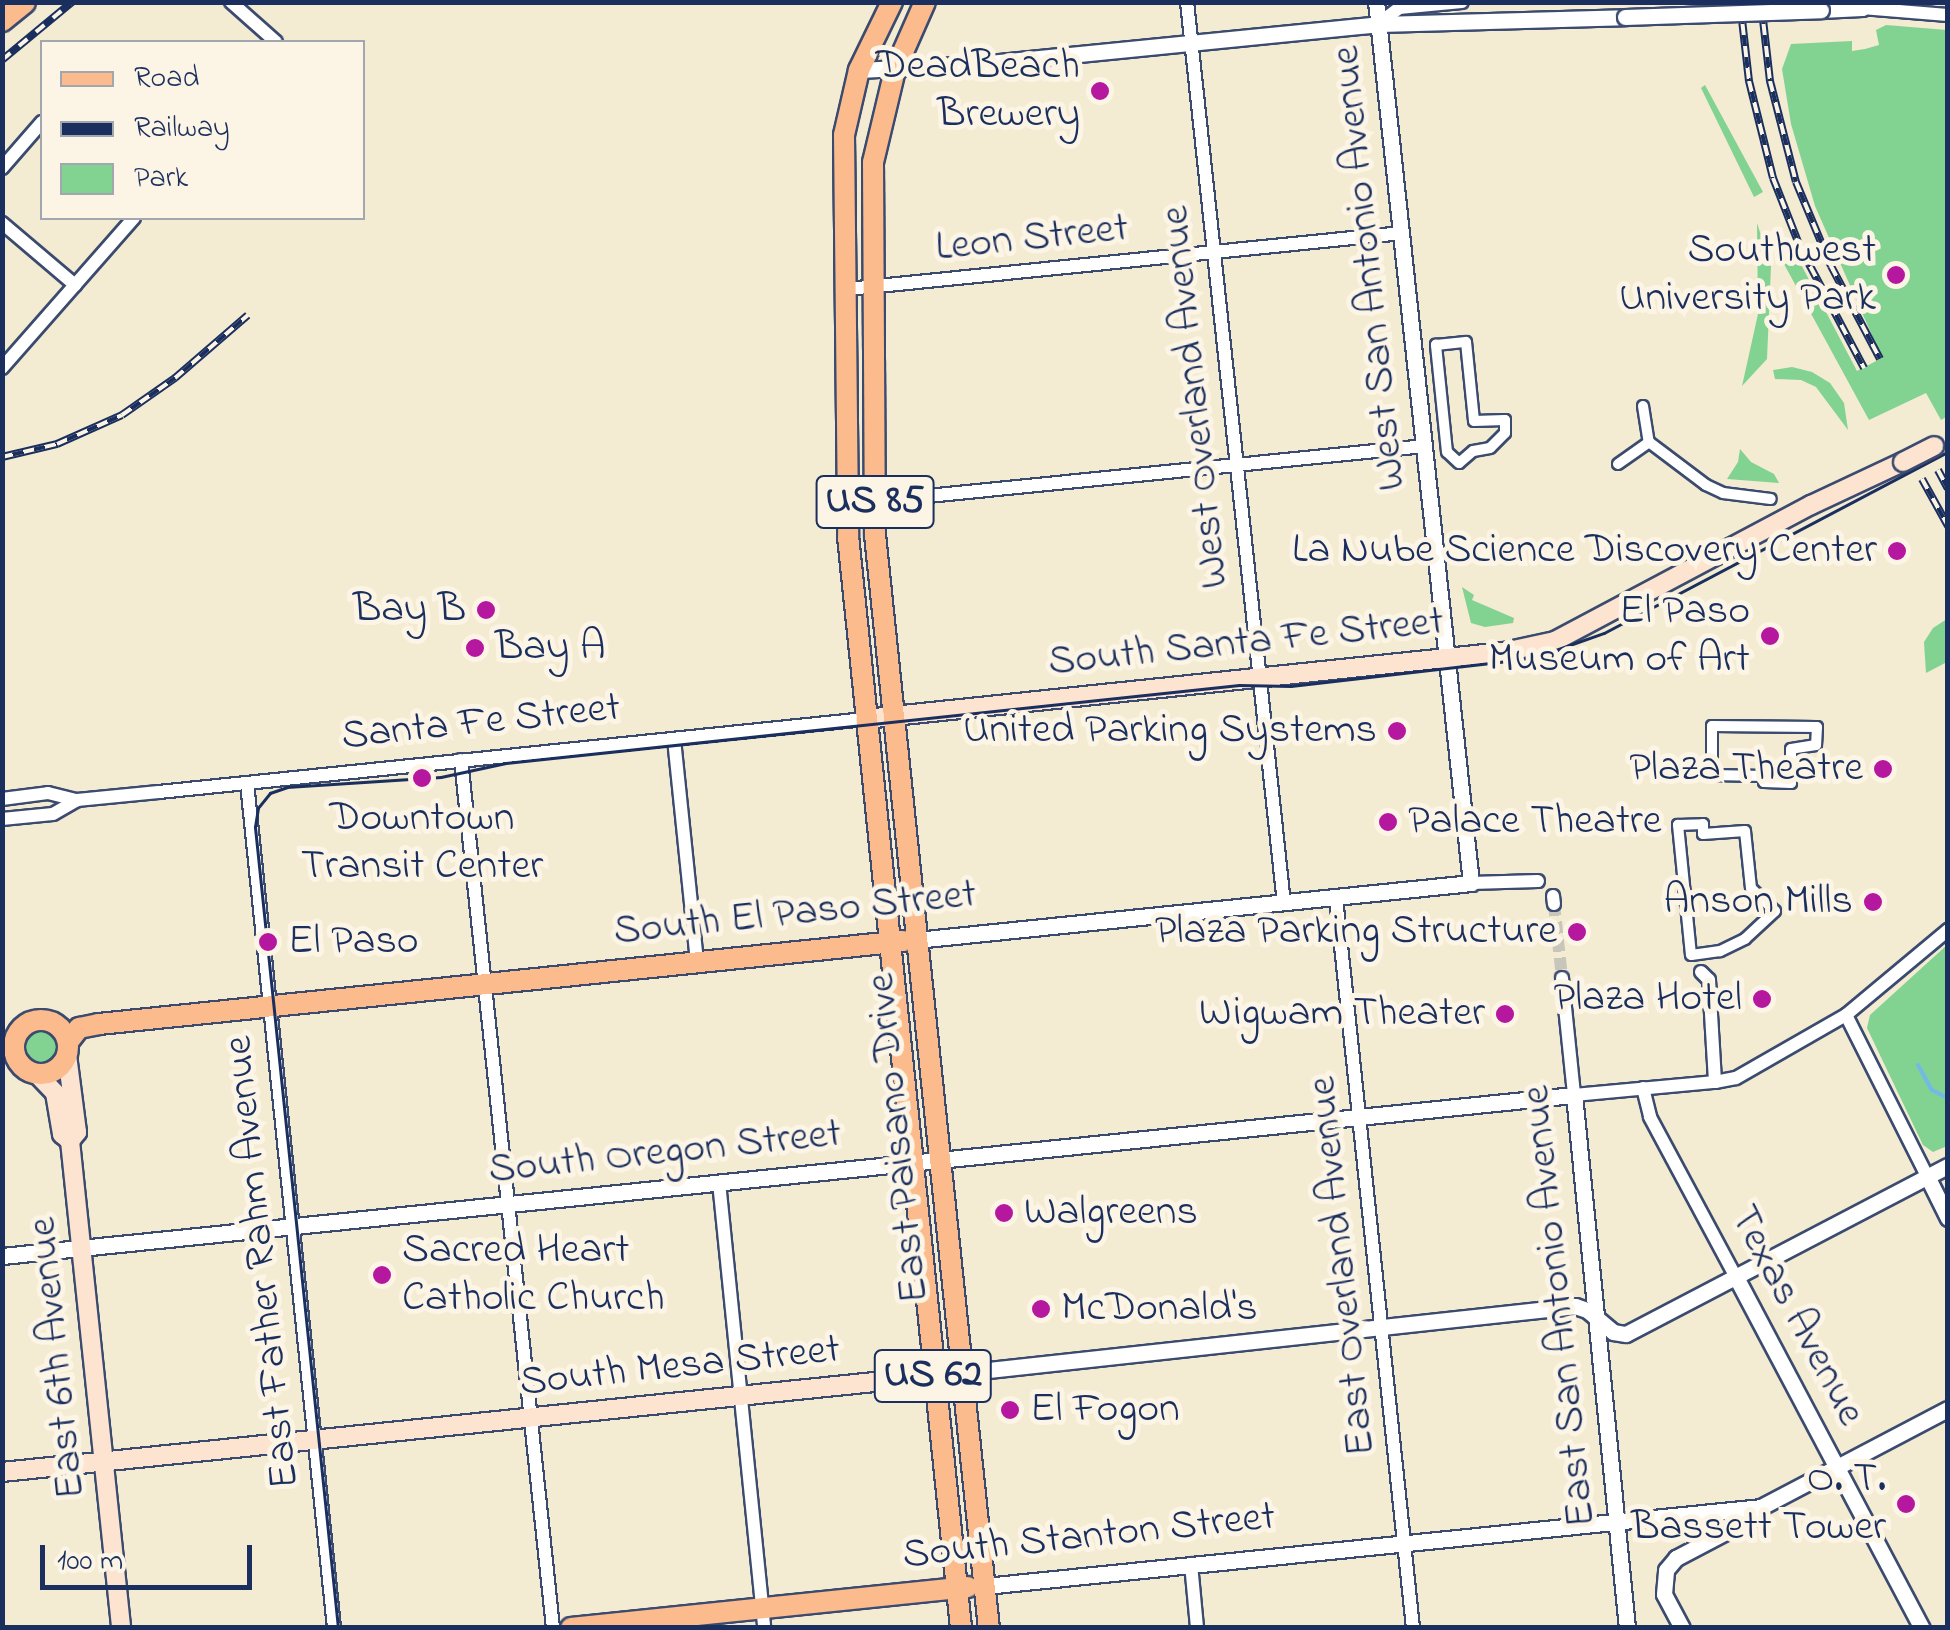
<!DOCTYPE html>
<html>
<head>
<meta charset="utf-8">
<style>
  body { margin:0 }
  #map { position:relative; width:1950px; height:1630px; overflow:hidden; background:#f3ebd2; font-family:"Indie Flower",sans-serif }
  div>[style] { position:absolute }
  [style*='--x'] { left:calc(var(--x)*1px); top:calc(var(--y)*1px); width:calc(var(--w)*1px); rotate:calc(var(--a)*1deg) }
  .green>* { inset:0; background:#82d292 }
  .round { border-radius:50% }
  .stream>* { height:4px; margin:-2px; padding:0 2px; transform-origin:2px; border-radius:2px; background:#72b8e9 }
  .minor-tunnel>* { height:12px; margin-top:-6px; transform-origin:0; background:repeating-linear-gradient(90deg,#c8c5bb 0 12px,transparent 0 18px) }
  .roads { filter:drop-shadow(2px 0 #3b4b6f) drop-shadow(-2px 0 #3b4b6f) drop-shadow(0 2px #3b4b6f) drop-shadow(0 -2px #3b4b6f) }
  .pedestrian>* { height:10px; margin:-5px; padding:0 5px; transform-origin:5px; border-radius:5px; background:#fff }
  .minor>* { height:12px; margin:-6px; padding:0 6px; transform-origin:6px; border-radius:6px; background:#fff }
  .tertiary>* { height:15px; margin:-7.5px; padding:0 7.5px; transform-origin:7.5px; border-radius:7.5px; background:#fff }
  .secondary>* { height:18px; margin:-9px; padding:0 9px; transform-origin:9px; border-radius:9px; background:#fde4d1 }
  .primary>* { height:20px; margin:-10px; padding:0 10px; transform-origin:10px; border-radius:10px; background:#fbbb8c }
  .primary>.ring { margin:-10px; padding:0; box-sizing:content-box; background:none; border:20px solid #fbbb8c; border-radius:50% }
  .motorway>* { height:22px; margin:-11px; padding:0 11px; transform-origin:11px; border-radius:11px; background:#fbbb8c }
  .tram>* { height:2.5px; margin:-1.25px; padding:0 1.25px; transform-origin:1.25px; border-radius:1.25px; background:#1b2f5e }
  .rail>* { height:8px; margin-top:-4px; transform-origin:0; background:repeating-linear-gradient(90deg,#fcf5e5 0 11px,#1b2f5e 0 22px); box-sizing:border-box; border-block:2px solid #1b2f5e }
  .bridges { filter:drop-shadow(2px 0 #3b4b6f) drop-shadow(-2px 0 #3b4b6f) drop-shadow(0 2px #3b4b6f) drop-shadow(0 -2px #3b4b6f) }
  .tertiary-bridge>* { height:15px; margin:-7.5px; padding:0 7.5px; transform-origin:7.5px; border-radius:7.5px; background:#fff }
  .secondary-bridge>* { height:18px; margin:-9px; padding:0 9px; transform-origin:9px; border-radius:9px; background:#fde4d1 }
  .dots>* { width:28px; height:28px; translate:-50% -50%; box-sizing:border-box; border:5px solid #fcf5e5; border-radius:50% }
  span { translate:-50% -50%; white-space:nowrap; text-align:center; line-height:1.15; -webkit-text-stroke:10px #fcf5e5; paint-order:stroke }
  .shield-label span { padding:2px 8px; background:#fcf5e5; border:2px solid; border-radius:8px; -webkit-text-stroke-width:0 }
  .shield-label { font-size:40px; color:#1b2f5e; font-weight:700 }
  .poi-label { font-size:42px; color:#1b2f5e }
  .right { translate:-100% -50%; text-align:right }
  .left { translate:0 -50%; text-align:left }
  .street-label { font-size:42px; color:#1b2f5e }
  .frame { position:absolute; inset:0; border:5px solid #1b2f5e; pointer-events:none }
  .legend { position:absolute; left:40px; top:40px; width:325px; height:180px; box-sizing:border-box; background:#fcf5e5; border:2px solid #a2a6af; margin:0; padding:12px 18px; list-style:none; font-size:30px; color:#1b2f5e }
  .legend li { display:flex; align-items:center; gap:20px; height:50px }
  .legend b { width:50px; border:2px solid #a2a6af }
  .scale { position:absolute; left:40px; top:1545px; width:212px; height:45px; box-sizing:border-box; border:5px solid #1b2f5e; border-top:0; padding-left:12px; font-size:30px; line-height:35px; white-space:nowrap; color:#1b2f5e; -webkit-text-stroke:8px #fcf5e5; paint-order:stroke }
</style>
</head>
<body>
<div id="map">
  <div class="green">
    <i style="clip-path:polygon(1886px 25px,1947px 30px,1948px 416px,1941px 420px,1926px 393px,1869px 420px,1778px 253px,1795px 253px,1857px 371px,1882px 358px,1815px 206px,1791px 124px,1782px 69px,1791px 44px,1852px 41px,1852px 51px,1865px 49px,1879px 45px,1876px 30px)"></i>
    <i style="clip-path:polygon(1705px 85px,1763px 192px,1754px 197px,1701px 88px)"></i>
    <i style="clip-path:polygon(1757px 223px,1771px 266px,1767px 359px,1742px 386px,1758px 314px)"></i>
    <i style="clip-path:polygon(1792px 367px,1812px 372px,1830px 383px,1844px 403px,1848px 430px,1816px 387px,1801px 380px,1775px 379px,1773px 370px)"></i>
    <i style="clip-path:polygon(1740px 449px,1751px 462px,1774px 474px,1779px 483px,1727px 479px,1738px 462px)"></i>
    <i style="clip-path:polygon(1462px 587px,1474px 595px,1472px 600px,1514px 618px,1513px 623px,1485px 627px,1471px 623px)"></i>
    <i style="clip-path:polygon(1947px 619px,1947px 662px,1926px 673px,1924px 642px,1933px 628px)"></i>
    <i style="clip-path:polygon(1947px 945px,1947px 1146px,1933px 1152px,1923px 1145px,1867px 1028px,1870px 1015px)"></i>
    <i class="round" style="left:26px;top:1030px;width:32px;height:32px"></i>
  </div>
  <div class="stream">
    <i style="--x:1918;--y:1065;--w:29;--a:61"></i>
    <i style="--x:1932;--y:1090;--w:18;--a:27"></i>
  </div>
  <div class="minor-tunnel">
    <i style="--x:1554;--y:904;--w:74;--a:83.8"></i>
  </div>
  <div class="roads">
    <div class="pedestrian">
      <i style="--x:1466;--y:342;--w:79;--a:84.2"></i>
      <i style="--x:1474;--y:421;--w:31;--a:-2"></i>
      <i style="--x:1505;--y:420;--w:13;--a:90"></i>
      <i style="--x:1505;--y:433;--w:21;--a:135"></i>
      <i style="--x:1490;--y:448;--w:17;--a:170"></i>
      <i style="--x:1473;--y:451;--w:18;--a:139"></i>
      <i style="--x:1459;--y:463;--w:16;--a:-137"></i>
      <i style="--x:1447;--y:452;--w:108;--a:-95.9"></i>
      <i style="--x:1436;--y:345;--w:30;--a:-6"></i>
      <i style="--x:1643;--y:406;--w:36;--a:81"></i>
      <i style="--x:1649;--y:442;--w:71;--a:37"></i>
      <i style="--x:1706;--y:485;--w:19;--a:25"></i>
      <i style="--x:1723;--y:493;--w:48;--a:7.1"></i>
      <i style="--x:1618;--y:464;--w:38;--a:-35"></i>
      <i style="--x:1712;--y:726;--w:105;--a:0.5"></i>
      <i style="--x:1817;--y:727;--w:18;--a:93"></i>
      <i style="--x:1816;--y:745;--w:25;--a:171"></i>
      <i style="--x:1791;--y:749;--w:34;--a:90"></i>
      <i style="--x:1791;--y:783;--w:27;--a:-178"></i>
      <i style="--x:1764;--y:782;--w:6;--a:-90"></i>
      <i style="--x:1764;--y:776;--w:52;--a:-178.9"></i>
      <i style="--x:1712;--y:775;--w:49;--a:-90"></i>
      <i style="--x:1703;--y:824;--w:10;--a:90"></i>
      <i style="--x:1703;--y:834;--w:42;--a:-4.1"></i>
      <i style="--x:1745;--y:831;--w:57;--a:84"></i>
      <i style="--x:1751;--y:888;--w:33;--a:44"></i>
      <i style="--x:1775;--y:911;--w:41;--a:137"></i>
      <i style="--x:1745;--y:939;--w:28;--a:154"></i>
      <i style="--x:1720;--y:951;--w:29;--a:172"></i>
      <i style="--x:1691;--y:955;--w:131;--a:-95.7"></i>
      <i style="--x:1678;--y:825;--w:25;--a:-2"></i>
    </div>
    <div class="minor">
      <i style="--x:231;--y:2;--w:60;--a:41.6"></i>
      <i style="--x:1187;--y:2;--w:907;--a:83.86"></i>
      <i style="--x:1862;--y:8;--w:86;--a:4.7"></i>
      <i style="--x:1378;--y:24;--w:26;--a:-37"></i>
      <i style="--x:1399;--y:8;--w:63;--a:-5.4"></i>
      <i style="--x:2;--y:168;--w:61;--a:-49"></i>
      <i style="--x:2;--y:223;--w:96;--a:40.3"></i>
      <i style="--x:848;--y:289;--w:557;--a:-5.77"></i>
      <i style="--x:2;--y:368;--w:200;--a:-48.7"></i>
      <i style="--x:848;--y:504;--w:580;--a:-5.74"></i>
      <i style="--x:674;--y:739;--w:224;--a:84.1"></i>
      <i style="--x:461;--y:760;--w:873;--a:83.95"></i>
      <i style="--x:247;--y:783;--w:849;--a:84.12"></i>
      <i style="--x:2;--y:799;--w:46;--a:-7.4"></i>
      <i style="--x:48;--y:793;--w:30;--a:14"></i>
      <i style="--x:77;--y:800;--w:82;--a:-5.6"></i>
      <i style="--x:159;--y:792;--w:710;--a:-5.9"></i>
      <i style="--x:2;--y:819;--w:51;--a:-5.6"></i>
      <i style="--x:53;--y:814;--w:28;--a:-30"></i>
      <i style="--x:1471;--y:883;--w:67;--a:-1.7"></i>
      <i style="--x:1553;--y:896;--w:8;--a:83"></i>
      <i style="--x:1336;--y:898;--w:734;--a:83.98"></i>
      <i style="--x:1701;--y:972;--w:11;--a:45"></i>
      <i style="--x:1709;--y:980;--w:102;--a:86.6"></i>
      <i style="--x:1562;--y:978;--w:118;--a:84.1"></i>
      <i style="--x:1574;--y:1095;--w:142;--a:-5.3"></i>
      <i style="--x:1715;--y:1082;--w:21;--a:-11"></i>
      <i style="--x:1736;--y:1078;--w:127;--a:-29.8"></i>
      <i style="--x:1846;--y:1015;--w:133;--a:-39.8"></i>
      <i style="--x:1846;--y:1015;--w:180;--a:63.3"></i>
      <i style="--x:1643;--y:1088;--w:30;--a:76"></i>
      <i style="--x:1650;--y:1117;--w:184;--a:61.8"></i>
      <i style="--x:719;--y:1182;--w:448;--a:84.2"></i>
      <i style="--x:1191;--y:1564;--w:64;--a:84.6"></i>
    </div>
    <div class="tertiary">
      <i style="--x:1821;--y:10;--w:41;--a:-2.8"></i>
      <i style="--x:1862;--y:8;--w:6;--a:-99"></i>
      <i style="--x:859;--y:70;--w:120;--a:-2.9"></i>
      <i style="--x:979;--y:64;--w:401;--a:-5.7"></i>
      <i style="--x:1378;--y:24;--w:247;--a:-1.6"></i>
      <i style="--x:916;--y:940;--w:558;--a:-5.86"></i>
      <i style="--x:1471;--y:883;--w:886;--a:-96.15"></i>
      <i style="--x:1927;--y:1176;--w:47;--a:63.4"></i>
      <i style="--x:2;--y:1256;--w:1580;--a:-5.85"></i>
      <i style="--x:1574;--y:1095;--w:536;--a:84.32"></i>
      <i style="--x:1737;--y:1279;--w:395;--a:62.1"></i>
      <i style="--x:961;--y:1373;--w:618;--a:-6.23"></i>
      <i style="--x:1575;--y:1306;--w:13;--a:18"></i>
      <i style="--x:1587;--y:1310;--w:34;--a:40"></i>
      <i style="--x:1613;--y:1332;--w:13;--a:9"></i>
      <i style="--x:1626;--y:1334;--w:363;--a:-27.6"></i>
      <i style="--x:985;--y:1586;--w:780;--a:-5.81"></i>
      <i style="--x:1761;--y:1507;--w:211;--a:-27.7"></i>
      <i style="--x:1682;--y:1628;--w:38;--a:-118"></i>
      <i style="--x:1664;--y:1594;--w:24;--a:-85"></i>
      <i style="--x:1666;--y:1570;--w:16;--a:-50"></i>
      <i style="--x:1676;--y:1558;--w:88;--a:-27.7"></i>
      <i style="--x:1754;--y:1517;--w:12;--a:-55"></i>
    </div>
    <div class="secondary">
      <i style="--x:865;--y:719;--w:643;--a:-5.99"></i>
      <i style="--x:1504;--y:652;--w:52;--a:-12.2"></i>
      <i style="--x:1555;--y:641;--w:290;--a:-28"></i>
      <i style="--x:1811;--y:505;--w:102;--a:-25.1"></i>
      <i style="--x:67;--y:1055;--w:78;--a:82.6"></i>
      <i style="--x:77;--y:1132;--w:11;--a:128"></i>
      <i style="--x:36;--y:1073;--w:28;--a:46"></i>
      <i style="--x:55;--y:1093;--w:42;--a:80.3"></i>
      <i style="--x:62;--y:1134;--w:11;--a:41"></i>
      <i style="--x:70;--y:1141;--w:490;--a:84"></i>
      <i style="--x:2;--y:1472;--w:964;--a:-5.89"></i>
    </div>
    <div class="primary">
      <i style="--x:892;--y:2;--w:76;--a:115.9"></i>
      <i style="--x:859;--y:70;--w:67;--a:103"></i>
      <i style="--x:844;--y:135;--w:401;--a:89.4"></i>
      <i style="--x:848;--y:536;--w:1098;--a:84.09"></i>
      <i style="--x:925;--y:2;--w:74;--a:113.8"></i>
      <i style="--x:895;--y:70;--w:95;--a:103.4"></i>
      <i style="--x:873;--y:162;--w:373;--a:89.7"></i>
      <i style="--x:875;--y:535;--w:1099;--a:84.05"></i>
      <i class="ring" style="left:14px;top:1020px;width:34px;height:34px"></i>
      <i style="--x:68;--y:1042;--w:18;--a:-52"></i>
      <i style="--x:79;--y:1028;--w:20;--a:-11"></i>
      <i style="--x:99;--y:1024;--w:809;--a:-5.89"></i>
      <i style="--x:571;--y:1628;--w:399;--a:-5.9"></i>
    </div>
    <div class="motorway">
      <i style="--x:2;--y:20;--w:28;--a:-39"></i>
    </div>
  </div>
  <div class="tram">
    <i style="--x:338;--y:1628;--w:805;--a:-95.92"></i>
    <i style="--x:255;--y:827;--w:19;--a:-81"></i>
    <i style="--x:258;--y:808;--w:19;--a:-51"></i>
    <i style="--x:270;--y:793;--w:18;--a:-19"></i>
    <i style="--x:287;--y:787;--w:154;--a:-3.7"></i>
    <i style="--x:441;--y:777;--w:66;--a:-12.2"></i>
    <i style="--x:506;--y:763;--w:737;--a:-6.07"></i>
    <i style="--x:1239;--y:685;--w:52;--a:1.1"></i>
    <i style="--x:1291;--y:686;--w:244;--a:-6.6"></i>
    <i style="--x:1533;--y:658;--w:75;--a:-19.4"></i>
    <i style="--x:1604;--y:633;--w:389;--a:-27.8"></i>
  </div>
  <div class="rail">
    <i style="--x:1740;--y:2;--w:80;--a:83.5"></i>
    <i style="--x:1749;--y:81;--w:100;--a:76.1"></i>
    <i style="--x:1773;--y:178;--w:74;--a:68.6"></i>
    <i style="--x:1800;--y:247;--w:137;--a:62.1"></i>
    <i style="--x:1761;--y:2;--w:80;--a:83.5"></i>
    <i style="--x:1770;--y:81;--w:104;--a:75.6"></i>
    <i style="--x:1796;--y:182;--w:91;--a:67.4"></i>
    <i style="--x:1831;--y:266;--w:105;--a:62.2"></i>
    <i style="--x:2;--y:60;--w:91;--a:-39.6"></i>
    <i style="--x:2;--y:457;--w:57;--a:-13.3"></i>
    <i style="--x:57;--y:444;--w:71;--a:-24"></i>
    <i style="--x:122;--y:415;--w:65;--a:-34.9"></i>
    <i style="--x:175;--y:378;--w:96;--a:-40.8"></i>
    <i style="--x:1938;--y:470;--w:21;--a:62"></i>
    <i style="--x:1922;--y:479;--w:54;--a:61"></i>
  </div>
  <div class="bridges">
    <div class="tertiary-bridge">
      <i style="--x:1625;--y:17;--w:196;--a:-2"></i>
    </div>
    <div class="secondary-bridge">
      <i style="--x:1903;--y:462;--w:35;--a:-27"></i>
    </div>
  </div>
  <div class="dots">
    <i style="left:1100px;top:91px;background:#b5179e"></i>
    <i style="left:1896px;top:275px;background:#b5179e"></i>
    <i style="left:1897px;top:551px;background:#b5179e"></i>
    <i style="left:486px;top:610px;background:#b5179e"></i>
    <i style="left:1770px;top:636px;background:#b5179e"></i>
    <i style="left:475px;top:648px;background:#b5179e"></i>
    <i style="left:1397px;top:731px;background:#b5179e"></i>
    <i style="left:1883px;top:769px;background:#b5179e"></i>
    <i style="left:422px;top:778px;background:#b5179e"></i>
    <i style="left:1388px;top:822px;background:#b5179e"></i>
    <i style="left:1873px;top:902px;background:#b5179e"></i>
    <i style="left:1577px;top:932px;background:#b5179e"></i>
    <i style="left:268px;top:942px;background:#b5179e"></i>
    <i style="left:1762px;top:999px;background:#b5179e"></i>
    <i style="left:1505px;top:1014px;background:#b5179e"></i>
    <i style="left:1004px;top:1213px;background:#b5179e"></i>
    <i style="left:382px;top:1275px;background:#b5179e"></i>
    <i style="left:1041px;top:1309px;background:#b5179e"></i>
    <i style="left:1010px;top:1410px;background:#b5179e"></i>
    <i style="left:1906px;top:1504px;background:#b5179e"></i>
  </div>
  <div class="shield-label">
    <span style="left:875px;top:502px">US 85</span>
    <span style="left:933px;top:1376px">US 62</span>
  </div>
  <div class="poi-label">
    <span class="right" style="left:1080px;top:91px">DeadBeach<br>Brewery</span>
    <span class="right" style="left:1876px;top:275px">Southwest<br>University Park</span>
    <span class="right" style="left:1877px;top:551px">La Nube Science Discovery Center</span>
    <span class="right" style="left:466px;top:610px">Bay B</span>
    <span class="right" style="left:1750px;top:636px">El Paso<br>Museum of Art</span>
    <span class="left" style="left:495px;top:648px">Bay A</span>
    <span class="right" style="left:1377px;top:731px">United Parking Systems</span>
    <span class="right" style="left:1863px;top:769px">Plaza Theatre</span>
    <span style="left:422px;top:843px">Downtown<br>Transit Center</span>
    <span class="left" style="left:1408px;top:822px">Palace Theatre</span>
    <span class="right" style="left:1853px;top:902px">Anson Mills</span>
    <span class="right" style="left:1557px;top:932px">Plaza Parking Structure</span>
    <span class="left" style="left:288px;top:942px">El Paso</span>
    <span class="right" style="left:1742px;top:999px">Plaza Hotel</span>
    <span class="right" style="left:1485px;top:1014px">Wigwam Theater</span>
    <span class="left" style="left:1024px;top:1213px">Walgreens</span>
    <span class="left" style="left:402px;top:1275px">Sacred Heart<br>Catholic Church</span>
    <span class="left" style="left:1061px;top:1309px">McDonald's</span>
    <span class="left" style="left:1030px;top:1410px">El Fogon</span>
    <span class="right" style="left:1886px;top:1504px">O. T.<br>Bassett Tower</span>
  </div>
  <div class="street-label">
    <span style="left:1032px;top:239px;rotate:-6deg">Leon Street</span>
    <span style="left:1370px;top:268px;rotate:-96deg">West San Antonio Avenue</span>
    <span style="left:1196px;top:397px;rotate:-96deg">West Overland Avenue</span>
    <span style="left:1246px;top:643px;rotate:-6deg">South Santa Fe Street</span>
    <span style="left:481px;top:723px;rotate:-6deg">Santa Fe Street</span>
    <span style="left:795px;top:914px;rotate:-6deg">South El Paso Street</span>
    <span style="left:899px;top:1138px;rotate:-96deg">East Paisano Drive</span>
    <span style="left:665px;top:1153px;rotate:-6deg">South Oregon Street</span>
    <span style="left:263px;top:1262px;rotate:-96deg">East Father Rahm Avenue</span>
    <span style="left:1343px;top:1266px;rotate:-96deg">East Overland Avenue</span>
    <span style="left:1560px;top:1306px;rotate:-96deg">East San Antonio Avenue</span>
    <span style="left:1796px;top:1316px;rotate:62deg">Texas Avenue</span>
    <span style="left:58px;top:1358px;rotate:-96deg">East 6th Avenue</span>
    <span style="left:680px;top:1367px;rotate:-6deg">South Mesa Street</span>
    <span style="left:1089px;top:1537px;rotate:-6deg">South Stanton Street</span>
  </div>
  <div class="frame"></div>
  <ul class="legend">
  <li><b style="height:12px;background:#fbbb8c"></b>Road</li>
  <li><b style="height:12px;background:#1b2f5e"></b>Railway</li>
  <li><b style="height:28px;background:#82d292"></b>Park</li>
  </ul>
  <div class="scale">100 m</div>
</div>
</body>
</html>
